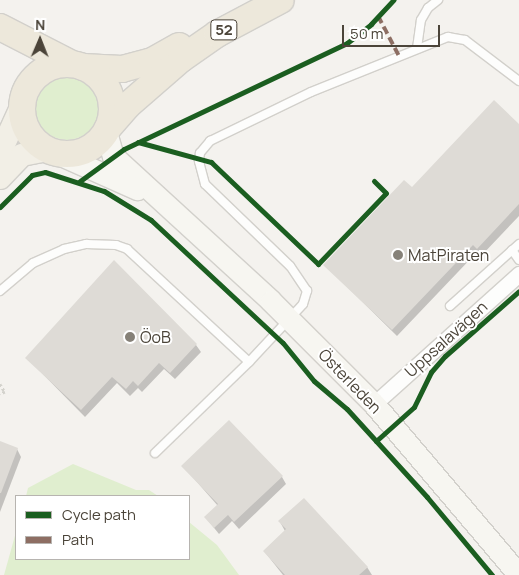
<!DOCTYPE html>
<html>
<head>
<meta charset="utf-8">
<style>
  body { margin:0 }
  #map { position:relative; width:519px; height:575px; overflow:hidden; background:#f4f2ee; font-family:Manrope,sans-serif }
  div>[style] { position:absolute }
  [style*='--x'] { left:calc(var(--x)*1px); top:calc(var(--y)*1px); width:calc(var(--w)*1px); rotate:calc(var(--a)*1deg) }
  .green>* { inset:0; background:#e0eecf }
  .round { border-radius:50% }
  .shadow>* { inset:0; background:#0003 }
  .building>* { inset:0; background:#dedbd6 }
  .path>* { height:2.5px; margin-top:-1.25px; transform-origin:0; background:repeating-linear-gradient(90deg,#d3d2cc 0 2.5px,transparent 0 5px) }
  .roads { filter:drop-shadow(1px 0 #d2d0cb) drop-shadow(-1px 0 #d2d0cb) drop-shadow(0 1px #d2d0cb) drop-shadow(0 -1px #d2d0cb) }
  .lane>* { height:8px; margin:-4px; padding:0 4px; transform-origin:4px; border-radius:4px; background:#fdfdfc }
  .street>* { height:15px; margin:-7.5px; padding:0 7.5px; transform-origin:7.5px; border-radius:7.5px; background:#fdfdfc }
  .secondary>* { height:21px; margin:-10.5px; padding:0 10.5px; transform-origin:10.5px; border-radius:10.5px; background:#f7f6f1 }
  .primary>* { height:22px; margin:-11px; padding:0 11px; transform-origin:11px; border-radius:11px; background:#f2efe6 }
  .highway>* { height:26px; margin:-13px; padding:0 13px; transform-origin:13px; border-radius:13px; background:#ede8db }
  .highway>.ring { margin:-13px; padding:0; box-sizing:content-box; background:none; border:26px solid #ede8db; border-radius:50% }
  .quiet>* { height:4px; margin-top:-2px; transform-origin:0; background:repeating-linear-gradient(90deg,#8d6e63 0 8px,transparent 0 12px) }
  .cycleway>* { height:5px; margin:-2.5px; padding:0 2.5px; transform-origin:2.5px; border-radius:2.5px; background:#1b5e20 }
  .dots>* { width:14px; height:14px; translate:-50% -50%; box-sizing:border-box; border:2px solid #fff; border-radius:50% }
  span { translate:-50% -50%; white-space:nowrap; text-align:center; line-height:1.15; -webkit-text-stroke:4px #fff; paint-order:stroke }
  .shield-label span { padding:1px 4px; background:#fff; border:1px solid; border-radius:4px; -webkit-text-stroke-width:0 }
  .shield-label { font-size:15px; color:#4b4439; font-weight:700 }
  .poi-label { font-size:16px; color:#4b4439 }
  .left { translate:0 -50%; text-align:left }
  .street-label { font-size:16px; color:#4b4439 }
  .legend { position:absolute; left:15px; top:495px; width:175px; height:65px; box-sizing:border-box; background:#fff; border:1px solid #b7b4b0; margin:0; padding:6px 9px; list-style:none; font-size:15px; color:#4b4439 }
  .legend li { display:flex; align-items:center; gap:10px; height:25px }
  .legend b { width:25px; border:1px solid #b7b4b0 }
  .north { position:absolute; left:15px; top:15px; width:50px; height:50px; -webkit-text-stroke:4px #fff; paint-order:stroke; rotate:1deg; font-size:14px; font-weight:700; line-height:20px; text-align:center; color:#4b4439 }
  .north::after { content:''; display:block; margin:auto; width:18px; height:22px; background:#4b4439; clip-path:polygon(50% 0,100% 100%,50% 72%,0 100%) }
  .scale { position:absolute; left:342px; top:25px; width:98px; height:22px; box-sizing:border-box; border:2px solid #4b4439; border-top:0; padding-left:6px; font-size:15px; line-height:18px; white-space:nowrap; color:#4b4439; -webkit-text-stroke:4px #fff; paint-order:stroke }
</style>
</head>
<body>
<div id="map">
  <div class="green">
    <i class="round" style="left:35px;top:76px;width:64px;height:64px"></i>
    <i style="clip-path:polygon(73px 464px,136px 490px,149px 490px,158px 496px,26px 496px,28px 488px)"></i>
    <i style="clip-path:polygon(189px 522px,217px 545px,239px 575px,4px 575px,16px 532px,16px 559px,189px 559px)"></i>
  </div>
  <div class="shadow">
    <i style="clip-path:polygon(519px 125px,519px 216px,482px 255px,478px 251px,397px 336px,325px 265px,412px 188px)"></i>
    <i style="clip-path:polygon(196px 345px,201px 352px,175px 379px,164px 369px,142px 392px,138px 388px,130px 396px,117px 383px,85px 417px,27px 358px)"></i>
    <i style="clip-path:polygon(0 443px,17px 449px,21px 457px,0 512px)"></i>
    <i style="clip-path:polygon(183px 466px,282px 477px,286px 484px,239px 529px,232px 521px,219px 534px,206px 518px,218px 506px)"></i>
    <i style="clip-path:polygon(280px 522px,367px 567px,372px 575px,283px 575px,264px 551px,285px 531px)"></i>
  </div>
  <div class="building">
    <i style="clip-path:polygon(494px 100px,519px 124px,519px 204px,477px 249px,473px 245px,392px 330px,323px 265px,404px 180px,412px 187px)"></i>
    <i style="clip-path:polygon(114px 260px,197px 344px,170px 373px,159px 363px,138px 386px,133px 381px,126px 389px,112px 377px,81px 410px,25px 358px)"></i>
    <i style="clip-path:polygon(229px 420px,283px 476px,234px 522px,228px 515px,214px 528px,204px 517px,218px 504px,181px 466px)"></i>
    <i style="clip-path:polygon(0 441px,18px 448px,1px 493px,0 493px)"></i>
    <i style="clip-path:polygon(304px 498px,368px 567px,359px 575px,285px 575px,263px 551px,286px 529px,278px 521px)"></i>
  </div>
  <div class="path">
    <i style="--x:0;--y:384;--w:9;--a:58"></i>
    <i style="--x:5;--y:392;--w:5;--a:158"></i>
  </div>
  <div class="roads">
    <div class="lane">
      <i style="--x:417;--y:48;--w:28;--a:-82"></i>
      <i style="--x:421;--y:20;--w:14;--a:-60"></i>
      <i style="--x:428;--y:8;--w:13;--a:-39"></i>
      <i style="--x:512;--y:250;--w:12;--a:55"></i>
      <i style="--x:0;--y:291;--w:43;--a:-40.3"></i>
      <i style="--x:33;--y:263;--w:34;--a:-24"></i>
      <i style="--x:64;--y:249;--w:23;--a:-13"></i>
      <i style="--x:86;--y:244;--w:30;--a:2"></i>
      <i style="--x:116;--y:245;--w:12;--a:20"></i>
      <i style="--x:127;--y:249;--w:166;--a:42.8"></i>
      <i style="--x:249;--y:362;--w:79;--a:-47"></i>
      <i style="--x:303;--y:304;--w:14;--a:-73"></i>
      <i style="--x:307;--y:291;--w:30;--a:-124"></i>
      <i style="--x:290;--y:266;--w:118;--a:-136"></i>
      <i style="--x:205;--y:184;--w:24;--a:-105"></i>
      <i style="--x:199;--y:161;--w:8;--a:-83"></i>
      <i style="--x:200;--y:153;--w:16;--a:-50"></i>
      <i style="--x:210;--y:141;--w:112;--a:-25.9"></i>
      <i style="--x:311;--y:92;--w:148;--a:-21.9"></i>
      <i style="--x:448;--y:37;--w:17;--a:10"></i>
      <i style="--x:465;--y:40;--w:68;--a:37.2"></i>
      <i style="--x:450;--y:306;--w:93;--a:-41.9"></i>
      <i style="--x:155;--y:453;--w:131;--a:-44.1"></i>
    </div>
    <div class="street">
      <i style="--x:374;--y:404;--w:195;--a:-41.9"></i>
    </div>
    <div class="secondary">
      <i style="--x:106;--y:132;--w:25;--a:74"></i>
      <i style="--x:113;--y:156;--w:214;--a:42.5"></i>
      <i style="--x:271;--y:301;--w:146;--a:45"></i>
      <i style="--x:374;--y:404;--w:224;--a:49.7"></i>
      <i style="--x:56;--y:153;--w:89;--a:24"></i>
    </div>
    <div class="primary">
      <i style="--x:0;--y:153;--w:53;--a:-65.4"></i>
      <i style="--x:0;--y:178;--w:32;--a:-46"></i>
      <i style="--x:22;--y:155;--w:26;--a:-11"></i>
    </div>
    <div class="highway">
      <i style="--x:0;--y:27;--w:81;--a:27.2"></i>
      <i class="ring" style="left:22px;top:64px;width:64px;height:64px"></i>
      <i style="--x:83;--y:67;--w:39;--a:3"></i>
      <i style="--x:122;--y:69;--w:31;--a:-15"></i>
      <i style="--x:152;--y:61;--w:31;--a:-29"></i>
      <i style="--x:108;--y:128;--w:29;--a:-49"></i>
      <i style="--x:127;--y:106;--w:72;--a:-41"></i>
      <i style="--x:181;--y:59;--w:44;--a:-34.8"></i>
      <i style="--x:217;--y:34;--w:72;--a:-28"></i>
    </div>
  </div>
  <div class="quiet">
    <i style="--x:378;--y:16;--w:45;--a:62.3"></i>
  </div>
  <div class="cycleway">
    <i style="--x:138;--y:142;--w:76;--a:15.3"></i>
    <i style="--x:211;--y:162;--w:148;--a:43.6"></i>
    <i style="--x:318;--y:264;--w:98;--a:-46.2"></i>
    <i style="--x:386;--y:193;--w:17;--a:-135"></i>
    <i style="--x:80;--y:181;--w:54;--a:-36"></i>
    <i style="--x:124;--y:149;--w:247;--a:-25.4"></i>
    <i style="--x:347;--y:43;--w:31;--a:-38"></i>
    <i style="--x:371;--y:24;--w:33;--a:-47"></i>
    <i style="--x:0;--y:207;--w:45;--a:-45"></i>
    <i style="--x:32;--y:175;--w:13;--a:-13"></i>
    <i style="--x:45;--y:172;--w:62;--a:17.9"></i>
    <i style="--x:104;--y:191;--w:55;--a:31.7"></i>
    <i style="--x:151;--y:220;--w:180;--a:43"></i>
    <i style="--x:283;--y:343;--w:49;--a:50.8"></i>
    <i style="--x:314;--y:381;--w:43;--a:40.3"></i>
    <i style="--x:347;--y:409;--w:119;--a:47.7"></i>
    <i style="--x:427;--y:497;--w:102;--a:50.2"></i>
    <i style="--x:376;--y:441;--w:51;--a:-41.8"></i>
    <i style="--x:414;--y:407;--w:39;--a:-64"></i>
    <i style="--x:431;--y:372;--w:21;--a:-49"></i>
    <i style="--x:445;--y:356;--w:98;--a:-41.3"></i>
  </div>
  <div class="dots">
    <i style="left:398px;top:255px;background:#868178"></i>
    <i style="left:130px;top:337px;background:#868178"></i>
  </div>
  <div class="shield-label">
    <span style="left:224px;top:30px">52</span>
  </div>
  <div class="poi-label">
    <span class="left" style="left:408px;top:255px">MatPiraten</span>
    <span class="left" style="left:140px;top:337px">ÖoB</span>
  </div>
  <div class="street-label">
    <span style="left:446px;top:339px;rotate:-42deg">Uppsalavägen</span>
    <span style="left:350px;top:381px;rotate:46deg">Österleden</span>
  </div>
  <ul class="legend">
  <li><b style="height:6px;background:#1b5e20"></b>Cycle path</li>
  <li><b style="height:6px;background:#8d6e63"></b>Path</li>
  </ul>
  <div class="north">N</div>
  <div class="scale">50 m</div>
</div>
</body>
</html>
